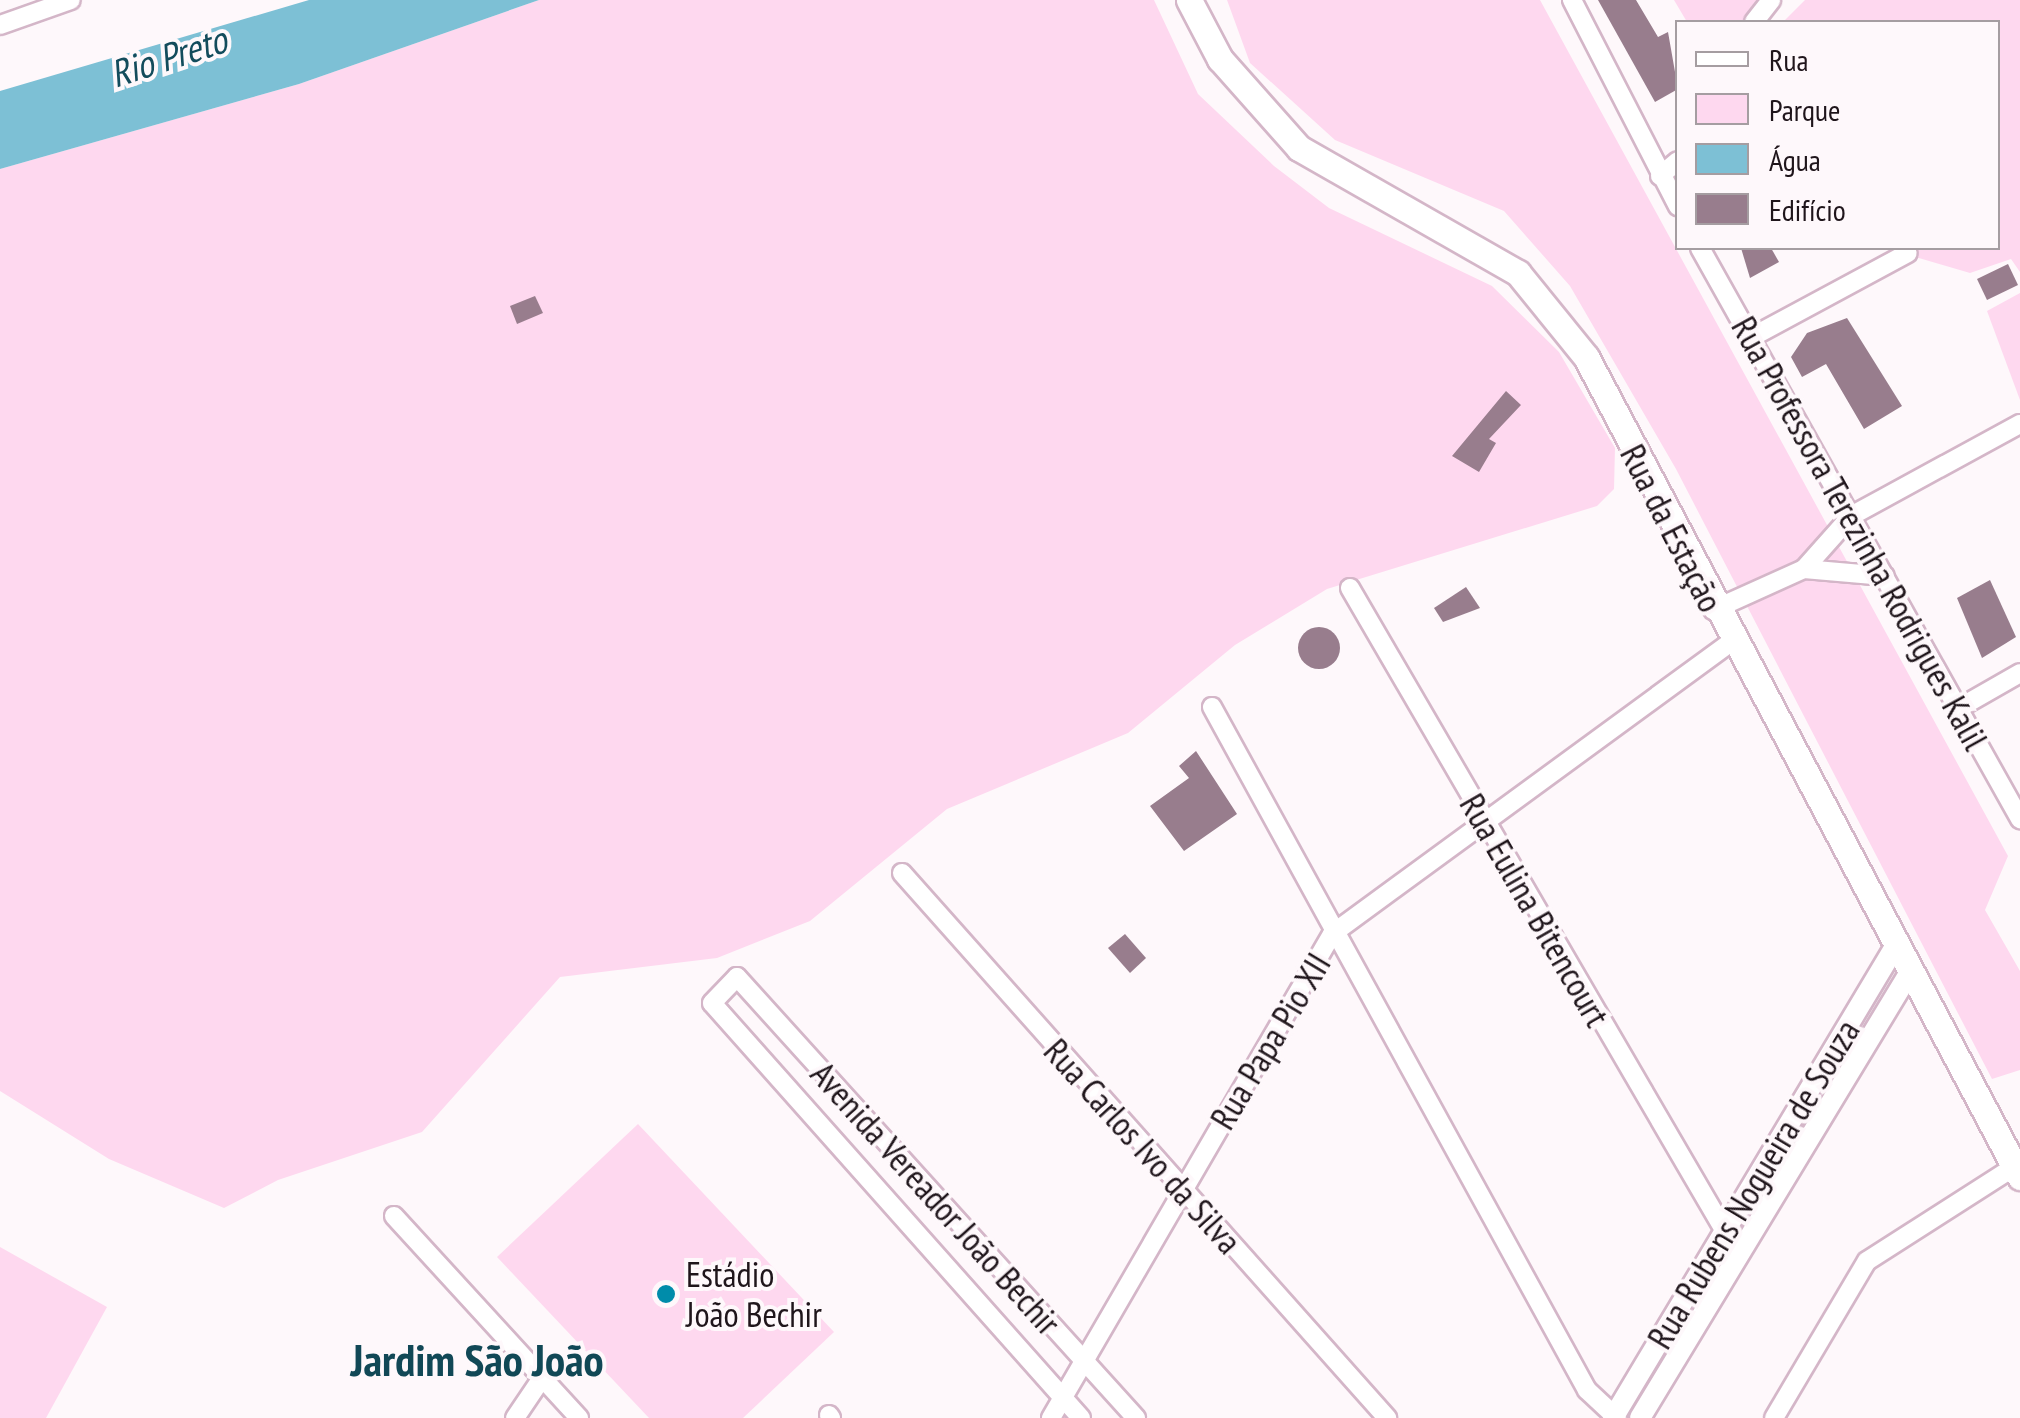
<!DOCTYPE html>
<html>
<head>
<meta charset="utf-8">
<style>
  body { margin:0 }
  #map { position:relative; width:2020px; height:1418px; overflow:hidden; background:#fef8fb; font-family:"PT Sans Narrow",sans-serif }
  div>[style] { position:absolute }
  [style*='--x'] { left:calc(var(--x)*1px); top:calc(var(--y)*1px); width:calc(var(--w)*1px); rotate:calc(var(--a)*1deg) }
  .green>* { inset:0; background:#fed8ef }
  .water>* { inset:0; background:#7dc0d5 }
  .building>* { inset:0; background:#987d8d }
  .round { border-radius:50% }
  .roads { filter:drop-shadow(2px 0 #d4b6c8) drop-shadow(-2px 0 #d4b6c8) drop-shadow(0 2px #d4b6c8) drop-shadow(0 -2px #d4b6c8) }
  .minor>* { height:18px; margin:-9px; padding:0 9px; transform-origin:9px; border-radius:9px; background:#fff }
  .tertiary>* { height:20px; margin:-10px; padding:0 10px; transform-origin:10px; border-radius:10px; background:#fff }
  .primary>* { height:25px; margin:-12.5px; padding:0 12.5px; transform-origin:12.5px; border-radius:12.5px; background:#fff }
  .dots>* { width:28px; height:28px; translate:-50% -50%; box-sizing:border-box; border:5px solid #fef8fb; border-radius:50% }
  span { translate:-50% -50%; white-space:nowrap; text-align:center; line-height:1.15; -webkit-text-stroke:8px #fef8fb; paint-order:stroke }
  .street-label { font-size:35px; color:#1f151b }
  .poi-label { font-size:35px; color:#1f151b }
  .left { translate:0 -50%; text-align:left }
  .water-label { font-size:38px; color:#134c5c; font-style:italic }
  .district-label { font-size:45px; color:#114856; font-weight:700 }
  .legend { position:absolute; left:1675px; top:20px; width:325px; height:230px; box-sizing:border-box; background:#fef8fb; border:2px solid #a59da1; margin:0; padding:12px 18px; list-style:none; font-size:30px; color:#1f151b }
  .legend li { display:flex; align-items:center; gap:20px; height:50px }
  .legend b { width:50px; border:2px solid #a59da1 }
</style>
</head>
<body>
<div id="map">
  <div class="green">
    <i style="clip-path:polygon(539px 0,1154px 0,1198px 94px,1274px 166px,1329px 208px,1492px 286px,1559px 352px,1615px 448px,1614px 489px,1597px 506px,1327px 589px,1235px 645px,1128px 733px,947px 809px,810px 921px,717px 958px,560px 977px,422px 1132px,278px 1180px,224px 1208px,109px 1159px,0 1091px,0 169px,299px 84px)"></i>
    <i style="clip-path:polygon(1227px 0,1540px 0,2008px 856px,1985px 910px,2020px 971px,2020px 1070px,1992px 1079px,1676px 469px,1570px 286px,1504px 211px,1335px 140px,1250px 63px)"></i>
    <i style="clip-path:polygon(1674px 0,1765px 0,1749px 22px,1687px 22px)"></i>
    <i style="clip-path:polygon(1805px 0,2020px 0,2020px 272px,2011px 259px,1970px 273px,1912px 256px,1910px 248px,1998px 248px,1998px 22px,1783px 22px)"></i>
    <i style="clip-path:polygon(2020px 293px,2020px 400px,1987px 311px)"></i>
    <i style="clip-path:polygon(638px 1124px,834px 1332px,743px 1418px,649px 1418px,497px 1257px)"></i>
    <i style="clip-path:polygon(0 1247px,107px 1307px,46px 1418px,0 1418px)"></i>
  </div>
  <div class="water">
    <i style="clip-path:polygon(309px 0,539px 0,299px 84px,0 169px,0 91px)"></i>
  </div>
  <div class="building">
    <i style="clip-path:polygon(1598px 0,1636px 0,1658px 37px,1668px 32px,1678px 89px,1655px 102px)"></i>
    <i style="clip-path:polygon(1741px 248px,1771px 248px,1779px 262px,1750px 278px)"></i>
    <i style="clip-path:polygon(2008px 264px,2018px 285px,1987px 300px,1977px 279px)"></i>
    <i style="clip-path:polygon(535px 296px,543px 313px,517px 324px,510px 306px)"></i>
    <i style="clip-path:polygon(1847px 318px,1902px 406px,1864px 429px,1826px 364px,1802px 377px,1791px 357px,1807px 333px)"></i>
    <i style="clip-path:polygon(1506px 391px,1521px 405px,1489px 439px,1496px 443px,1479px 472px,1452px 456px)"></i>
    <i style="clip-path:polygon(1990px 580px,2016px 637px,1982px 658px,1957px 598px)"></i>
    <i style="clip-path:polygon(1466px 587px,1480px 608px,1443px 622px,1434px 608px)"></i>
    <i class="round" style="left:1298px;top:627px;width:42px;height:42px"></i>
    <i style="clip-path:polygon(1196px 751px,1237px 814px,1184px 851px,1150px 806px,1189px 778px,1179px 766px)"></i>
    <i style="clip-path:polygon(1125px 934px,1146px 958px,1130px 973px,1108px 948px)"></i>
  </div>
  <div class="roads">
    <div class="minor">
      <i style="--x:1572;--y:0;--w:232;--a:62.8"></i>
      <i style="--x:1754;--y:22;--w:28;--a:-52"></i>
      <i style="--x:0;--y:25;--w:75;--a:-19.4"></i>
      <i style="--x:1660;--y:176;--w:23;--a:-40"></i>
      <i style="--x:1700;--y:248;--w:655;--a:60.73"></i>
      <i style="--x:1750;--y:338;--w:179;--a:-28.3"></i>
      <i style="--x:1804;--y:569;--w:71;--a:-48.4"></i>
      <i style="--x:1851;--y:516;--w:192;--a:-28.6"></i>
      <i style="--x:1350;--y:588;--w:755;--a:59.77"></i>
      <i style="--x:1713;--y:610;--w:100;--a:-24.3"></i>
      <i style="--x:1804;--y:569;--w:81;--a:4.9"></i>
      <i style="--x:1212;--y:707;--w:779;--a:61.23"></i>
      <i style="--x:1587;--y:1390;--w:41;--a:43"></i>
      <i style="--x:1959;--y:708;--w:70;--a:-29.8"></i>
      <i style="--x:902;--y:873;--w:730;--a:48.33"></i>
      <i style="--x:394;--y:1216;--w:274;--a:47.5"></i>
      <i style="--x:829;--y:1415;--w:4;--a:56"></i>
      <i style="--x:515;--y:1418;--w:48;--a:-56"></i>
      <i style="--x:1051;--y:1418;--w:560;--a:-59.86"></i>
      <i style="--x:1332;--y:934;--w:492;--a:-36.2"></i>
      <i style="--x:1081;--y:1418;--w:555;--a:-131.64"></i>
      <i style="--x:712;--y:1003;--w:36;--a:-46"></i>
      <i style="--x:737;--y:977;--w:595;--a:47.86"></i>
      <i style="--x:1774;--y:1418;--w:182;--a:-59.4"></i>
      <i style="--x:1867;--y:1261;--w:174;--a:-32.6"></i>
    </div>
    <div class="tertiary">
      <i style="--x:1613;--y:1418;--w:545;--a:-59.11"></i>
      <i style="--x:1640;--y:1418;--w:516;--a:-58.81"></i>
    </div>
    <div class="primary">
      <i style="--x:1189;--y:0;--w:67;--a:62.3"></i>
      <i style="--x:1220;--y:59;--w:119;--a:48.4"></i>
      <i style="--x:1299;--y:148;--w:252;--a:29.7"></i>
      <i style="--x:1518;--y:273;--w:108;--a:51"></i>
      <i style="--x:1586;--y:357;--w:928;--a:62.11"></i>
    </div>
  </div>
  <div class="dots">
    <i style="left:666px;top:1294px;background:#008caa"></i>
  </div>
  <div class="street-label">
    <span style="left:1672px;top:528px;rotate:63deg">Rua da Estação</span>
    <span style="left:1860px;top:533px;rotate:61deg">Rua Professora Terezinha Rodrigues Kalil</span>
    <span style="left:1535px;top:910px;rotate:60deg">Rua Eulina Bitencourt</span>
    <span style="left:1270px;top:1041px;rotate:-59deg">Rua Papa Pio XII</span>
    <span style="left:1143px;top:1146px;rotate:48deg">Rua Carlos Ivo da Silva</span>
    <span style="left:1753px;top:1184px;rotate:-59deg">Rua Rubens Nogueira de Souza</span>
    <span style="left:936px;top:1198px;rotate:48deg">Avenida Vereador João Bechir</span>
  </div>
  <div class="poi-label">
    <span class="left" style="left:686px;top:1294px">Estádio<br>João Bechir</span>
  </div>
  <div class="water-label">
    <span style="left:168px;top:56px;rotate:-18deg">Rio Preto</span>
  </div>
  <div class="district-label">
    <span style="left:477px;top:1360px">Jardim São João</span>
  </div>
  <ul class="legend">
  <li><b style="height:12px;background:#fff"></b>Rua</li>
  <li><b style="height:28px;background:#fed8ef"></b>Parque</li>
  <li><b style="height:28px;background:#7dc0d5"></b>Água</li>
  <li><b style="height:28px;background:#987d8d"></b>Edifício</li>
  </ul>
</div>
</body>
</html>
